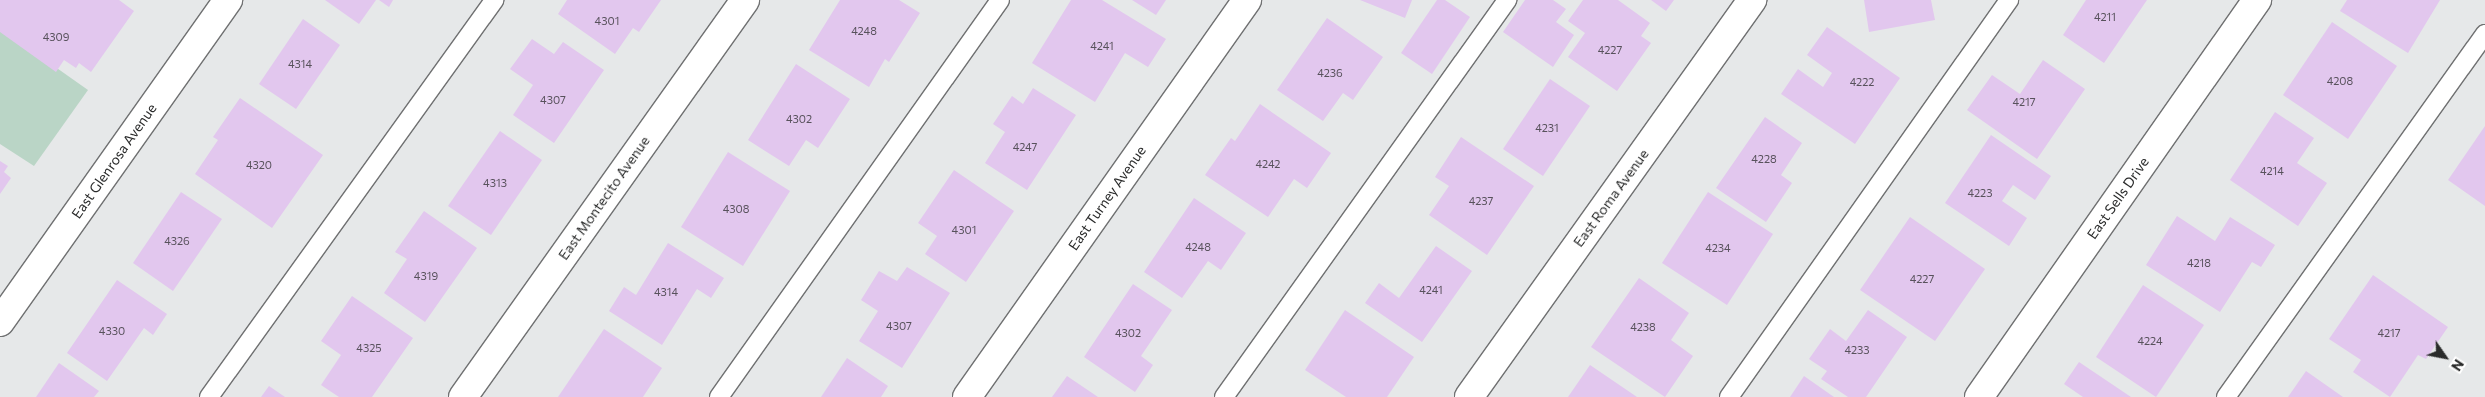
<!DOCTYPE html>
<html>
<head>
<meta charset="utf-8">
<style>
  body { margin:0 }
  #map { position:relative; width:2485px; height:397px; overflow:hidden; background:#e6e8e9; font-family:Commissioner,sans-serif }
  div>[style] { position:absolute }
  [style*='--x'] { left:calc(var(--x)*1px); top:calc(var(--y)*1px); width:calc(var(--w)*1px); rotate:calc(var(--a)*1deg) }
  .green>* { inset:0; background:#bad5c6 }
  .building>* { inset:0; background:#e2c7ee }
  .roads { filter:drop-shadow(1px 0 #707172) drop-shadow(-1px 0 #707172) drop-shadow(0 1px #707172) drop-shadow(0 -1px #707172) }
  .lane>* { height:18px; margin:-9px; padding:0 9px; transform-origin:9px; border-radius:9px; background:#fff }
  .street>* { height:28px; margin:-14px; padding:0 14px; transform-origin:14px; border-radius:14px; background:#fff }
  span { translate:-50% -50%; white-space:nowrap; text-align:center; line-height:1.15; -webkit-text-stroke:4px #fff; paint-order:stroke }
  .number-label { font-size:11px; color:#58525c }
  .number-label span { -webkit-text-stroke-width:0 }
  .street-label { font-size:14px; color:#2a2b2b }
  .north { position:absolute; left:2420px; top:332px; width:50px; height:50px; -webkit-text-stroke:4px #fff; paint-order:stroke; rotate:123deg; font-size:14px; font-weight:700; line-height:20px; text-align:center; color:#2a2b2b }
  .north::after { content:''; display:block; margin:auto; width:18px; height:22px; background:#2a2b2b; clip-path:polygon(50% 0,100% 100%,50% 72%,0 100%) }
</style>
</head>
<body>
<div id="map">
  <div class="green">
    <i style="clip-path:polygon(0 28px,88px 90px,34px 166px,0 144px)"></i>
  </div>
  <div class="building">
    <i style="clip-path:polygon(0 0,119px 0,134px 11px,91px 72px,79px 63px,76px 68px,64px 60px,56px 72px,0 32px)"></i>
    <i style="clip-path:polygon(325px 0,376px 0,359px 24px)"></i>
    <i style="clip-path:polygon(379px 0,393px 0,389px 7px)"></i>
    <i style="clip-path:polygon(567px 0,661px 0,639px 32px,633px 28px,615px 54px,558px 14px)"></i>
    <i style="clip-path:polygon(840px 0,899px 0,920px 13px,889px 62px,885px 59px,869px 87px,809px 50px)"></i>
    <i style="clip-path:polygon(1071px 0,1102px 0,1166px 39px,1148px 67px,1125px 53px,1095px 102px,1032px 63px)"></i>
    <i style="clip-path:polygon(1132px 0,1166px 0,1156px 15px)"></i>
    <i style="clip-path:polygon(1360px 0,1412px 0,1405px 18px)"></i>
    <i style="clip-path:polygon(1437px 0,1445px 0,1470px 17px,1432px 74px,1401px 53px)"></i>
    <i style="clip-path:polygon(1525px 0,1553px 0,1566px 9px,1556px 22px,1574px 35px,1553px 67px,1503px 32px)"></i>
    <i style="clip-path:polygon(1583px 0,1618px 0,1650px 23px,1641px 36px,1651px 43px,1617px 91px,1568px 57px,1585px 33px,1568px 21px)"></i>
    <i style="clip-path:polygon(1651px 0,1674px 0,1666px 11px)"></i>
    <i style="clip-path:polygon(1864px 0,1931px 0,1935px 20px,1869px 32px)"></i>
    <i style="clip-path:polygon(2086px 0,2147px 0,2104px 63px,2063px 35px)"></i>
    <i style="clip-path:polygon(2347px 0,2440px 0,2408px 53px,2340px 11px)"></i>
    <i style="clip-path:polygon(1327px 18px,1383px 57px,1353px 100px,1343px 93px,1323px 121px,1277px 90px)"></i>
    <i style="clip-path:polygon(303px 19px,340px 45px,296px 109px,259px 84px)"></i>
    <i style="clip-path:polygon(2332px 22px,2397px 66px,2348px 139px,2283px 95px)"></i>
    <i style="clip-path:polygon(1827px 27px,1900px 78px,1855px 144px,1781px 94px,1798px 69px,1823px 87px,1832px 73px,1807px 55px)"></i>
    <i style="clip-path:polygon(532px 39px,554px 54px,563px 42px,604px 70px,554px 143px,513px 115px,533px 85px,510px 69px)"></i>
    <i style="clip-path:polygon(2043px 60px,2085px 89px,2037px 159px,1967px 110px,1992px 75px,2020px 94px)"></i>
    <i style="clip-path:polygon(796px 64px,850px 99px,818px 148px,806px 140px,789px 166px,748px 140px)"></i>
    <i style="clip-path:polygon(1550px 79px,1590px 106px,1543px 176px,1503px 149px)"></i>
    <i style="clip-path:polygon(1033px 88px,1076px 115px,1027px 190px,985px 163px,1005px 132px,993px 124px,1012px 96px,1023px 104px)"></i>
    <i style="clip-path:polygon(240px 98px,323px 155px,272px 228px,195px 174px,218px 140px,213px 137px)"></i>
    <i style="clip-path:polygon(1260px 104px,1331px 153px,1307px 188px,1294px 179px,1268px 217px,1205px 175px,1231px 138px,1235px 141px)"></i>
    <i style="clip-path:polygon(2275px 112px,2314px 138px,2297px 163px,2327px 183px,2298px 226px,2230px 180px)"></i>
    <i style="clip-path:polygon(1765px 117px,1802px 143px,1781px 175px,1792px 183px,1766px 222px,1716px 188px)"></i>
    <i style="clip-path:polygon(2485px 126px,2485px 206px,2448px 180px)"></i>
    <i style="clip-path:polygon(500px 131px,542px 160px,491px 235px,448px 206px)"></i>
    <i style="clip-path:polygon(1991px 135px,2051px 176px,2035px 200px,2013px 185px,2002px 201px,2027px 218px,2009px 246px,1945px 203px)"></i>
    <i style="clip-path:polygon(1461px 137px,1534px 186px,1487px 255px,1429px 215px,1449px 186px,1435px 177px)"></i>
    <i style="clip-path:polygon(728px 152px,790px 191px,743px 266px,681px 227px)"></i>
    <i style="clip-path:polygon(0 161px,8px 166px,4px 172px,11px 178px,0 194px)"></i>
    <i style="clip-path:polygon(954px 170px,1014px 211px,966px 282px,925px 254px,937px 236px,918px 223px)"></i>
    <i style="clip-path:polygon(181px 192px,222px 219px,173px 291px,133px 263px)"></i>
    <i style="clip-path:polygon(1708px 192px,1773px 234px,1727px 305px,1662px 263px)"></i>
    <i style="clip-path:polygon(1194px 198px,1246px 233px,1221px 270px,1208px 261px,1182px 298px,1144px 272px)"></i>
    <i style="clip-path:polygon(424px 211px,477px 248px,425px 322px,384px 293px,407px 259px,395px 252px)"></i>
    <i style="clip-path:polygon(2177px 216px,2215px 241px,2230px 217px,2275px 245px,2261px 267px,2252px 262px,2220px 312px,2146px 265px)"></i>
    <i style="clip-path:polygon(1910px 217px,1985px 269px,1935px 341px,1860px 290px)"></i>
    <i style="clip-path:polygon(668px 243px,724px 278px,711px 298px,697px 289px,662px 345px,609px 311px,624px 287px,636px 295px)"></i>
    <i style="clip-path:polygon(1436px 246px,1472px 271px,1422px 342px,1365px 303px,1379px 283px,1399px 298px)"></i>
    <i style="clip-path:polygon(907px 267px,950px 293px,902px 368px,859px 341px,878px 311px,861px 300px,879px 271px,897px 281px)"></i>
    <i style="clip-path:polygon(2373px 275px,2448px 327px,2426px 359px,2418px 355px,2390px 397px,2353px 372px,2361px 360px,2329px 339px)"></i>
    <i style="clip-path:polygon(1639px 278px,1689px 313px,1671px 340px,1693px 356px,1665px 397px,1591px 347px)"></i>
    <i style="clip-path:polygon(117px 280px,167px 314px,153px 335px,144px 328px,107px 381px,67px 353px)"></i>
    <i style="clip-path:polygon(1133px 284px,1172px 310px,1141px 356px,1153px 365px,1135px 392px,1084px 357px)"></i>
    <i style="clip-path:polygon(2143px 285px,2204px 325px,2156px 397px,2096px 357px)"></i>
    <i style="clip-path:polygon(352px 296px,413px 338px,372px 397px,339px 397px,321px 385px,341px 355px,321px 341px)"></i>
    <i style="clip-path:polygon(1345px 310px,1414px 357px,1387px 397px,1346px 397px,1305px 370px)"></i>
    <i style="clip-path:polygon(1868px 310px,1907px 337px,1866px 397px,1848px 397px,1821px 379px,1827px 371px,1809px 359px,1830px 329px,1846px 341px)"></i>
    <i style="clip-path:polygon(604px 329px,662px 368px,643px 397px,558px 397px)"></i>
    <i style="clip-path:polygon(847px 358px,888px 386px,881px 397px,821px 397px)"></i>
    <i style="clip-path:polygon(2079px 362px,2131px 397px,2083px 397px,2064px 384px)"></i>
    <i style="clip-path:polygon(59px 363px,99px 391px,94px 397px,36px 397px)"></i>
    <i style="clip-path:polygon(1590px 365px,1637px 397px,1568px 397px)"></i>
    <i style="clip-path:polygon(2306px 371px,2343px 397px,2288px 397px)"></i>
    <i style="clip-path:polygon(1067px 376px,1098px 397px,1052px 397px)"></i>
    <i style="clip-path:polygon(1804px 376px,1834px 397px,1790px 397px)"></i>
    <i style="clip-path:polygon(269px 386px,285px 397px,261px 397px)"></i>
  </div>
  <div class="roads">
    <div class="lane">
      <i style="--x:209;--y:397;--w:489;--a:-54.3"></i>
      <i style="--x:719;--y:397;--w:486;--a:-54.7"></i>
      <i style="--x:1224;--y:397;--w:488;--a:-54.5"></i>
      <i style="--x:1729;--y:397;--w:486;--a:-54.8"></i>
      <i style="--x:2226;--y:397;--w:446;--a:-54.5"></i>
    </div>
    <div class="street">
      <i style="--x:0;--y:322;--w:395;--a:-54.7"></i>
      <i style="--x:463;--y:397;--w:487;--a:-54.6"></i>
      <i style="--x:967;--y:397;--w:486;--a:-54.8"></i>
      <i style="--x:1469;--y:397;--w:488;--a:-54.5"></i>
      <i style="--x:1979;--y:397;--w:485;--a:-55"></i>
    </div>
  </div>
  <div class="number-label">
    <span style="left:2105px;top:17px">4211</span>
    <span style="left:607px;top:21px">4301</span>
    <span style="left:864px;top:31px">4248</span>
    <span style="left:56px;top:37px">4309</span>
    <span style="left:1102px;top:46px">4241</span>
    <span style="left:1610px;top:50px">4227</span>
    <span style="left:300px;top:64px">4314</span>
    <span style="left:1330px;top:73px">4236</span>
    <span style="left:2340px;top:81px">4208</span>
    <span style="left:1862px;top:82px">4222</span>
    <span style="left:553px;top:100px">4307</span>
    <span style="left:2024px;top:102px">4217</span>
    <span style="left:799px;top:119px">4302</span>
    <span style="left:1547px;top:128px">4231</span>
    <span style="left:1025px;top:147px">4247</span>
    <span style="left:1764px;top:159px">4228</span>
    <span style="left:1268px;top:164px">4242</span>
    <span style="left:259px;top:165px">4320</span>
    <span style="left:2272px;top:171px">4214</span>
    <span style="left:495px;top:183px">4313</span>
    <span style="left:1980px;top:193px">4223</span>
    <span style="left:1481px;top:201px">4237</span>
    <span style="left:736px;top:209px">4308</span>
    <span style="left:964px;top:230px">4301</span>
    <span style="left:177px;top:241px">4326</span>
    <span style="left:1198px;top:247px">4248</span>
    <span style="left:1718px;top:248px">4234</span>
    <span style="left:2199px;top:263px">4218</span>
    <span style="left:426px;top:276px">4319</span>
    <span style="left:1922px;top:279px">4227</span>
    <span style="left:1431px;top:290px">4241</span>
    <span style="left:666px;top:292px">4314</span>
    <span style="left:899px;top:326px">4307</span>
    <span style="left:1643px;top:327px">4238</span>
    <span style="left:112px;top:331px">4330</span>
    <span style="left:1128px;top:333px">4302</span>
    <span style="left:2389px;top:333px">4217</span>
    <span style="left:2150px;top:341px">4224</span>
    <span style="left:369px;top:348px">4325</span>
    <span style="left:1857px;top:350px">4233</span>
  </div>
  <div class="street-label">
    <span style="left:114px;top:161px;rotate:-55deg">East Glenrosa Avenue</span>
    <span style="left:604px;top:198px;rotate:-55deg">East Montecito Avenue</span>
    <span style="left:1107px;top:198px;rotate:-55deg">East Turney Avenue</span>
    <span style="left:1611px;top:198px;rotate:-54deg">East Roma Avenue</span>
    <span style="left:2118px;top:198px;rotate:-55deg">East Sells Drive</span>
  </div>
  <div class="north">N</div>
</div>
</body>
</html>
